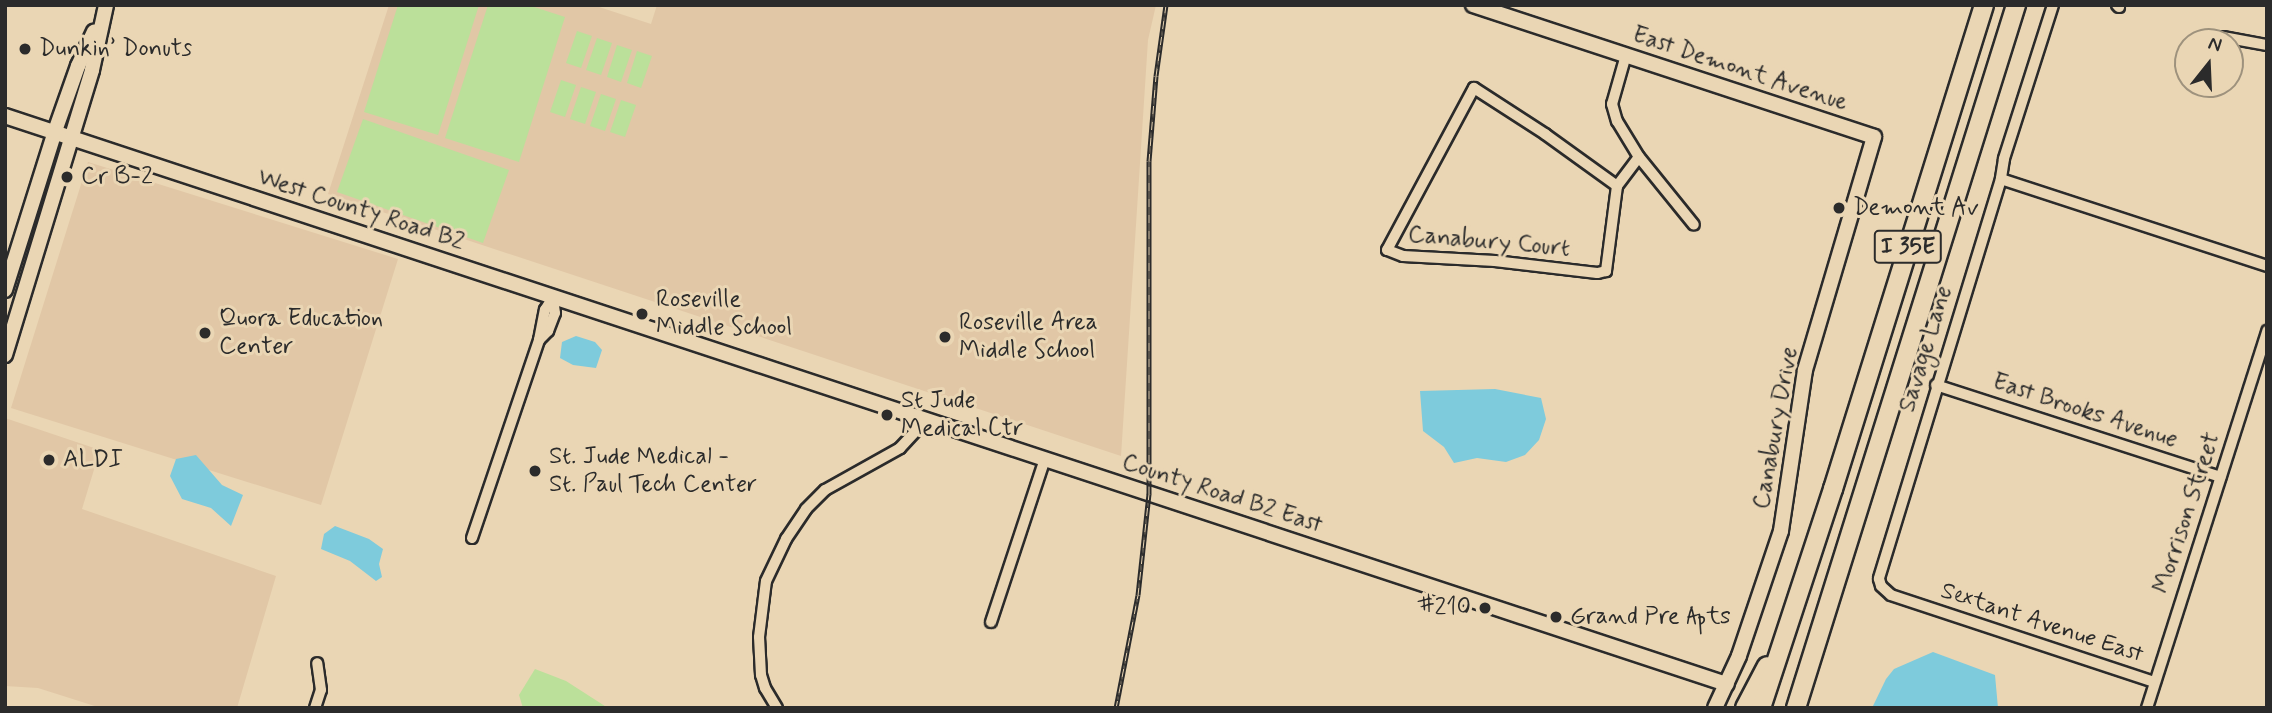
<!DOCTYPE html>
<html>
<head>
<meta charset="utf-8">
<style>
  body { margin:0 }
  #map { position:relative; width:2272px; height:713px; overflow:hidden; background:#ead6b4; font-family:Mynerve,sans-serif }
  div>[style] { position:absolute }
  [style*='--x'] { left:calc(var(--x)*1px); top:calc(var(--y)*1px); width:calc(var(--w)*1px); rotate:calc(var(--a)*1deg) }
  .built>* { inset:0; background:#e1c7a6 }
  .green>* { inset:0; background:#bbe09a }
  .water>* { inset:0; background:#7ecbdc }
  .roads { filter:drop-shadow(2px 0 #2b2b2b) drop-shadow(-2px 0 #2b2b2b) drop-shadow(0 2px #2b2b2b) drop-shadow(0 -2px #2b2b2b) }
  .street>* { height:10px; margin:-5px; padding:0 5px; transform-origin:5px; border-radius:5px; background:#ead6b4 }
  .secondary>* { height:14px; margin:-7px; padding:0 7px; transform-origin:7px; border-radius:7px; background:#ead6b4 }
  .highway>* { height:18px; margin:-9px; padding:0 9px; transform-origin:9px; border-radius:9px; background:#ead6b4 }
  .rail>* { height:5px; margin-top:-2.5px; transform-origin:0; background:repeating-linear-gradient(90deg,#ead6b4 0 8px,#2b2b2b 0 16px); box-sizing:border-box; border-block:2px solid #2b2b2b }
  .dots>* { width:19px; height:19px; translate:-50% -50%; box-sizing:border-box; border:4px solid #ead6b4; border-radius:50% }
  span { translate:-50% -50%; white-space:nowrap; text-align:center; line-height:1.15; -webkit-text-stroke:6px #ead6b4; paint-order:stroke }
  .shield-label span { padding:2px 5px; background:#ead6b4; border:2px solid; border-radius:5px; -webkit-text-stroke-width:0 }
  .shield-label { font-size:23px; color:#2b2b2b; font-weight:700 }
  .poi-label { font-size:24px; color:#2b2b2b }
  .left { translate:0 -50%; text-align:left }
  .right { translate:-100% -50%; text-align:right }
  .street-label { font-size:24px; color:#2b2b2b }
  .frame { position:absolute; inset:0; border:7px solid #2b2b2b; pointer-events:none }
  .north { position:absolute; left:2174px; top:28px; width:70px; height:70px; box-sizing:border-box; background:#ead6b4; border:2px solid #9e927d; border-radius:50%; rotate:18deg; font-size:19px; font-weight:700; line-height:28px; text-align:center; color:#2b2b2b }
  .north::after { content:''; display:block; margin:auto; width:24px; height:32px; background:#2b2b2b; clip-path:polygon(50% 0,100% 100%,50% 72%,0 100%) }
</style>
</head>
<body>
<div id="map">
  <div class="built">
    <i style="clip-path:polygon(389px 5px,593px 5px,651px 24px,657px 5px,1156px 5px,1148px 40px,1121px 456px,328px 194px)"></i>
    <i style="clip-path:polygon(88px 162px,398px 259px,321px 505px,11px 408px)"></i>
    <i style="clip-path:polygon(5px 418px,100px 450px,82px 509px,276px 576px,237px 708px,101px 708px,38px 688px,5px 686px)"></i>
  </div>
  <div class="green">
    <i style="clip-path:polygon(398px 5px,479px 5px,438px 135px,364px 112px)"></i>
    <i style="clip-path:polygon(488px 5px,528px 5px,565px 17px,519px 162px,445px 138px)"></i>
    <i style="clip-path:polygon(577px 31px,592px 36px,581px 68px,566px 63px)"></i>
    <i style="clip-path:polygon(597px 38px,612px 43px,601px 75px,586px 70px)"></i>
    <i style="clip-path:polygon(617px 45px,632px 50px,621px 82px,607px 77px)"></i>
    <i style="clip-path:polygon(637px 51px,652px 56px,641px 88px,627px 83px)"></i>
    <i style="clip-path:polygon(561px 80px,576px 85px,565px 117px,550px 112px)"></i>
    <i style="clip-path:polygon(581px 87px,596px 92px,585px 124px,570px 119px)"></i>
    <i style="clip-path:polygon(601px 94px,616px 99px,605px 131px,590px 126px)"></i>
    <i style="clip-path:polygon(621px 100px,636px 105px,625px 137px,610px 132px)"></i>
    <i style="clip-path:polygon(363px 119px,509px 170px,483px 243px,337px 192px)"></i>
    <i style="clip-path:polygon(535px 669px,566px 681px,608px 708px,523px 708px,519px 695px)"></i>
  </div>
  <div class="water">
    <i style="clip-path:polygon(576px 336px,595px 342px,602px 350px,596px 368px,573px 365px,560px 358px,562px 342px)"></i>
    <i style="clip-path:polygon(1495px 389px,1541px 398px,1546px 419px,1539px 440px,1525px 455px,1506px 462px,1477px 458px,1454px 463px,1444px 447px,1423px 431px,1420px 391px)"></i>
    <i style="clip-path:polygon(196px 455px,222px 485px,243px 495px,231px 526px,211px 508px,182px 499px,170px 476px,176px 459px)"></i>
    <i style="clip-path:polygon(335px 526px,369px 539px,383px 549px,379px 564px,382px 577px,376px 581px,350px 561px,321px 549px,324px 534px)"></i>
    <i style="clip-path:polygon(1933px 652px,1995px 675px,1998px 708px,1872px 708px,1886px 679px,1894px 669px)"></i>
  </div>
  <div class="roads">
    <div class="street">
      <i style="--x:2053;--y:5;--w:162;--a:107.7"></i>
      <i style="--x:2004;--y:159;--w:20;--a:99"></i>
      <i style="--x:2001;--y:179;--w:418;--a:107"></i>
      <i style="--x:1879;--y:579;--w:7;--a:74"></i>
      <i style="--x:1881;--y:586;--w:13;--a:42"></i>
      <i style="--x:1891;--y:595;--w:277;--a:18.3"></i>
      <i style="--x:2117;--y:5;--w:3;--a:45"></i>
      <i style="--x:2223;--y:37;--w:45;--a:10.3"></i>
      <i style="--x:1626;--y:55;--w:51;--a:105.9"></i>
      <i style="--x:1612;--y:104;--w:18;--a:74"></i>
      <i style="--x:1617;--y:121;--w:42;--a:58.6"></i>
      <i style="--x:1639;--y:157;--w:87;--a:51"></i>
      <i style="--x:1474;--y:88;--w:85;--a:32.9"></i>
      <i style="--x:1545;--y:134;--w:89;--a:35.8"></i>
      <i style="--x:1617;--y:186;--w:86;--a:97.4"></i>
      <i style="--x:1606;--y:271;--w:9;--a:167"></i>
      <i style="--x:1597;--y:273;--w:103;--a:-173.3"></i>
      <i style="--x:1495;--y:261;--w:92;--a:-176.9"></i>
      <i style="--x:1403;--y:256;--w:17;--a:-159"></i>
      <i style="--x:1387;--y:250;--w:184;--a:-61.8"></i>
      <i style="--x:2001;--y:179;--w:280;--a:18.1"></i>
      <i style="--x:1617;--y:186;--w:36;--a:-53"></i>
      <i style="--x:539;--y:340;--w:13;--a:-45"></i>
      <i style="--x:548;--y:331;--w:19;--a:-69"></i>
      <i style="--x:555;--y:313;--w:15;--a:-98"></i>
      <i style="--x:1936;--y:385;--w:299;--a:17.9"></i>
      <i style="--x:472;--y:538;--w:209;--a:-71.3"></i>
      <i style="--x:539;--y:340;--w:31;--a:-79"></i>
      <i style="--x:545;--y:310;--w:15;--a:-58"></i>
      <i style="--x:991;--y:622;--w:172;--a:-71.7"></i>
      <i style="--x:315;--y:708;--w:19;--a:-72"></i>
      <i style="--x:321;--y:690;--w:27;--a:-98"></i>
      <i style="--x:777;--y:708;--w:23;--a:-121"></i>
      <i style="--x:765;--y:688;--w:14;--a:-107"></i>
      <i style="--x:761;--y:675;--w:38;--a:-93"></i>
      <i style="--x:759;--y:637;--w:56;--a:-82.9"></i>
      <i style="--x:766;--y:581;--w:47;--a:-64.5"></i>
      <i style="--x:786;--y:539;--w:36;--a:-56"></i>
      <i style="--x:806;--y:509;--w:27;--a:-45"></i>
      <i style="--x:825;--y:490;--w:86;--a:-29.2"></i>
      <i style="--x:900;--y:448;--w:37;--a:-47"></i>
      <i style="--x:2147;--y:708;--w:396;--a:-72.3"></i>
    </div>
    <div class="secondary">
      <i style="--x:1473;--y:5;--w:422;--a:18.2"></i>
      <i style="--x:1874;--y:137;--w:243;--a:106.5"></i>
      <i style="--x:1805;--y:370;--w:163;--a:98.5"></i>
      <i style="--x:1781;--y:531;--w:132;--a:108.6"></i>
      <i style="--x:1739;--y:656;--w:57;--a:114.8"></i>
      <i style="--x:5;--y:116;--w:1813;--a:18.26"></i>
      <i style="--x:5;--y:290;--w:167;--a:-72.5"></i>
      <i style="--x:55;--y:131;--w:69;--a:-70.5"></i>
      <i style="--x:78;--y:66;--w:38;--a:-65"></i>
      <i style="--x:5;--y:355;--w:298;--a:-73"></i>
      <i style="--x:92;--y:70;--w:66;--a:-77.8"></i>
    </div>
    <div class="highway">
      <i style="--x:1745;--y:708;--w:47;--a:-62.4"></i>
      <i style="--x:1761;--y:708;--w:231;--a:-71.8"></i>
      <i style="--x:1833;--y:489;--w:507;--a:-72.67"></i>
      <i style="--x:1796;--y:708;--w:737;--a:-72.62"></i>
    </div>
  </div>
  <div class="rail">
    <i style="--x:1116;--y:708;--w:115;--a:-79"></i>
    <i style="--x:1138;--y:595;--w:102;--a:-83.8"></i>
    <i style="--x:1149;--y:494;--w:333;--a:-90"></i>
    <i style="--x:1149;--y:161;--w:85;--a:-85.3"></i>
    <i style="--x:1156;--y:76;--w:72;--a:-82"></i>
  </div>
  <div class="dots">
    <i style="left:25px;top:49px;background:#2b2b2b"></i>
    <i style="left:67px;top:177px;background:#2b2b2b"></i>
    <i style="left:1839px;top:208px;background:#2b2b2b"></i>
    <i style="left:642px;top:314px;background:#2b2b2b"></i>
    <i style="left:205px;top:333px;background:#2b2b2b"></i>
    <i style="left:945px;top:337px;background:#2b2b2b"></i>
    <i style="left:887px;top:415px;background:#2b2b2b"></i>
    <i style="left:49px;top:460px;background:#2b2b2b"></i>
    <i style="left:535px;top:471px;background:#2b2b2b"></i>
    <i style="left:1485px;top:608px;background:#2b2b2b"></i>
    <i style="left:1556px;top:617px;background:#2b2b2b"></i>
  </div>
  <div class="shield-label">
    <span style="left:1908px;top:247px">I 35E</span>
  </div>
  <div class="poi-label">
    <span class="left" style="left:39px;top:49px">Dunkin’ Donuts</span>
    <span class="left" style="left:81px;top:177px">Cr B-2</span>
    <span class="left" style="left:1853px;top:208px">Demont Av</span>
    <span class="left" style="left:656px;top:314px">Roseville<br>Middle School</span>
    <span class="left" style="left:219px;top:333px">Quora Education<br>Center</span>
    <span class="left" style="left:959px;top:337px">Roseville Area<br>Middle School</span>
    <span class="left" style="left:901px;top:415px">St Jude<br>Medical Ctr</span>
    <span class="left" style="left:549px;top:471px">St. Jude Medical -<br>St. Paul Tech Center</span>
    <span class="left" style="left:63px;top:460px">ALDI</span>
    <span class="right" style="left:1471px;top:608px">#210</span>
    <span class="left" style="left:1570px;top:617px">Grand Pre Apts</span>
  </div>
  <div class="street-label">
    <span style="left:1740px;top:69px;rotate:18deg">East Demont Avenue</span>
    <span style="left:361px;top:210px;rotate:18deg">West County Road B2</span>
    <span style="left:1489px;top:242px;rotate:5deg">Canabury Court</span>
    <span style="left:1926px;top:349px;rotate:-73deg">Savage Lane</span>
    <span style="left:2085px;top:411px;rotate:18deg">East Brooks Avenue</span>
    <span style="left:1776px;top:428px;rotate:-80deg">Canabury Drive</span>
    <span style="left:1222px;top:494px;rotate:18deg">County Road B2 East</span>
    <span style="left:2187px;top:513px;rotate:-72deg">Morrison Street</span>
    <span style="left:2042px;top:623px;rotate:18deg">Sextant Avenue East</span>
  </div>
  <div class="frame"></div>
  <div class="north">N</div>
</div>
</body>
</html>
